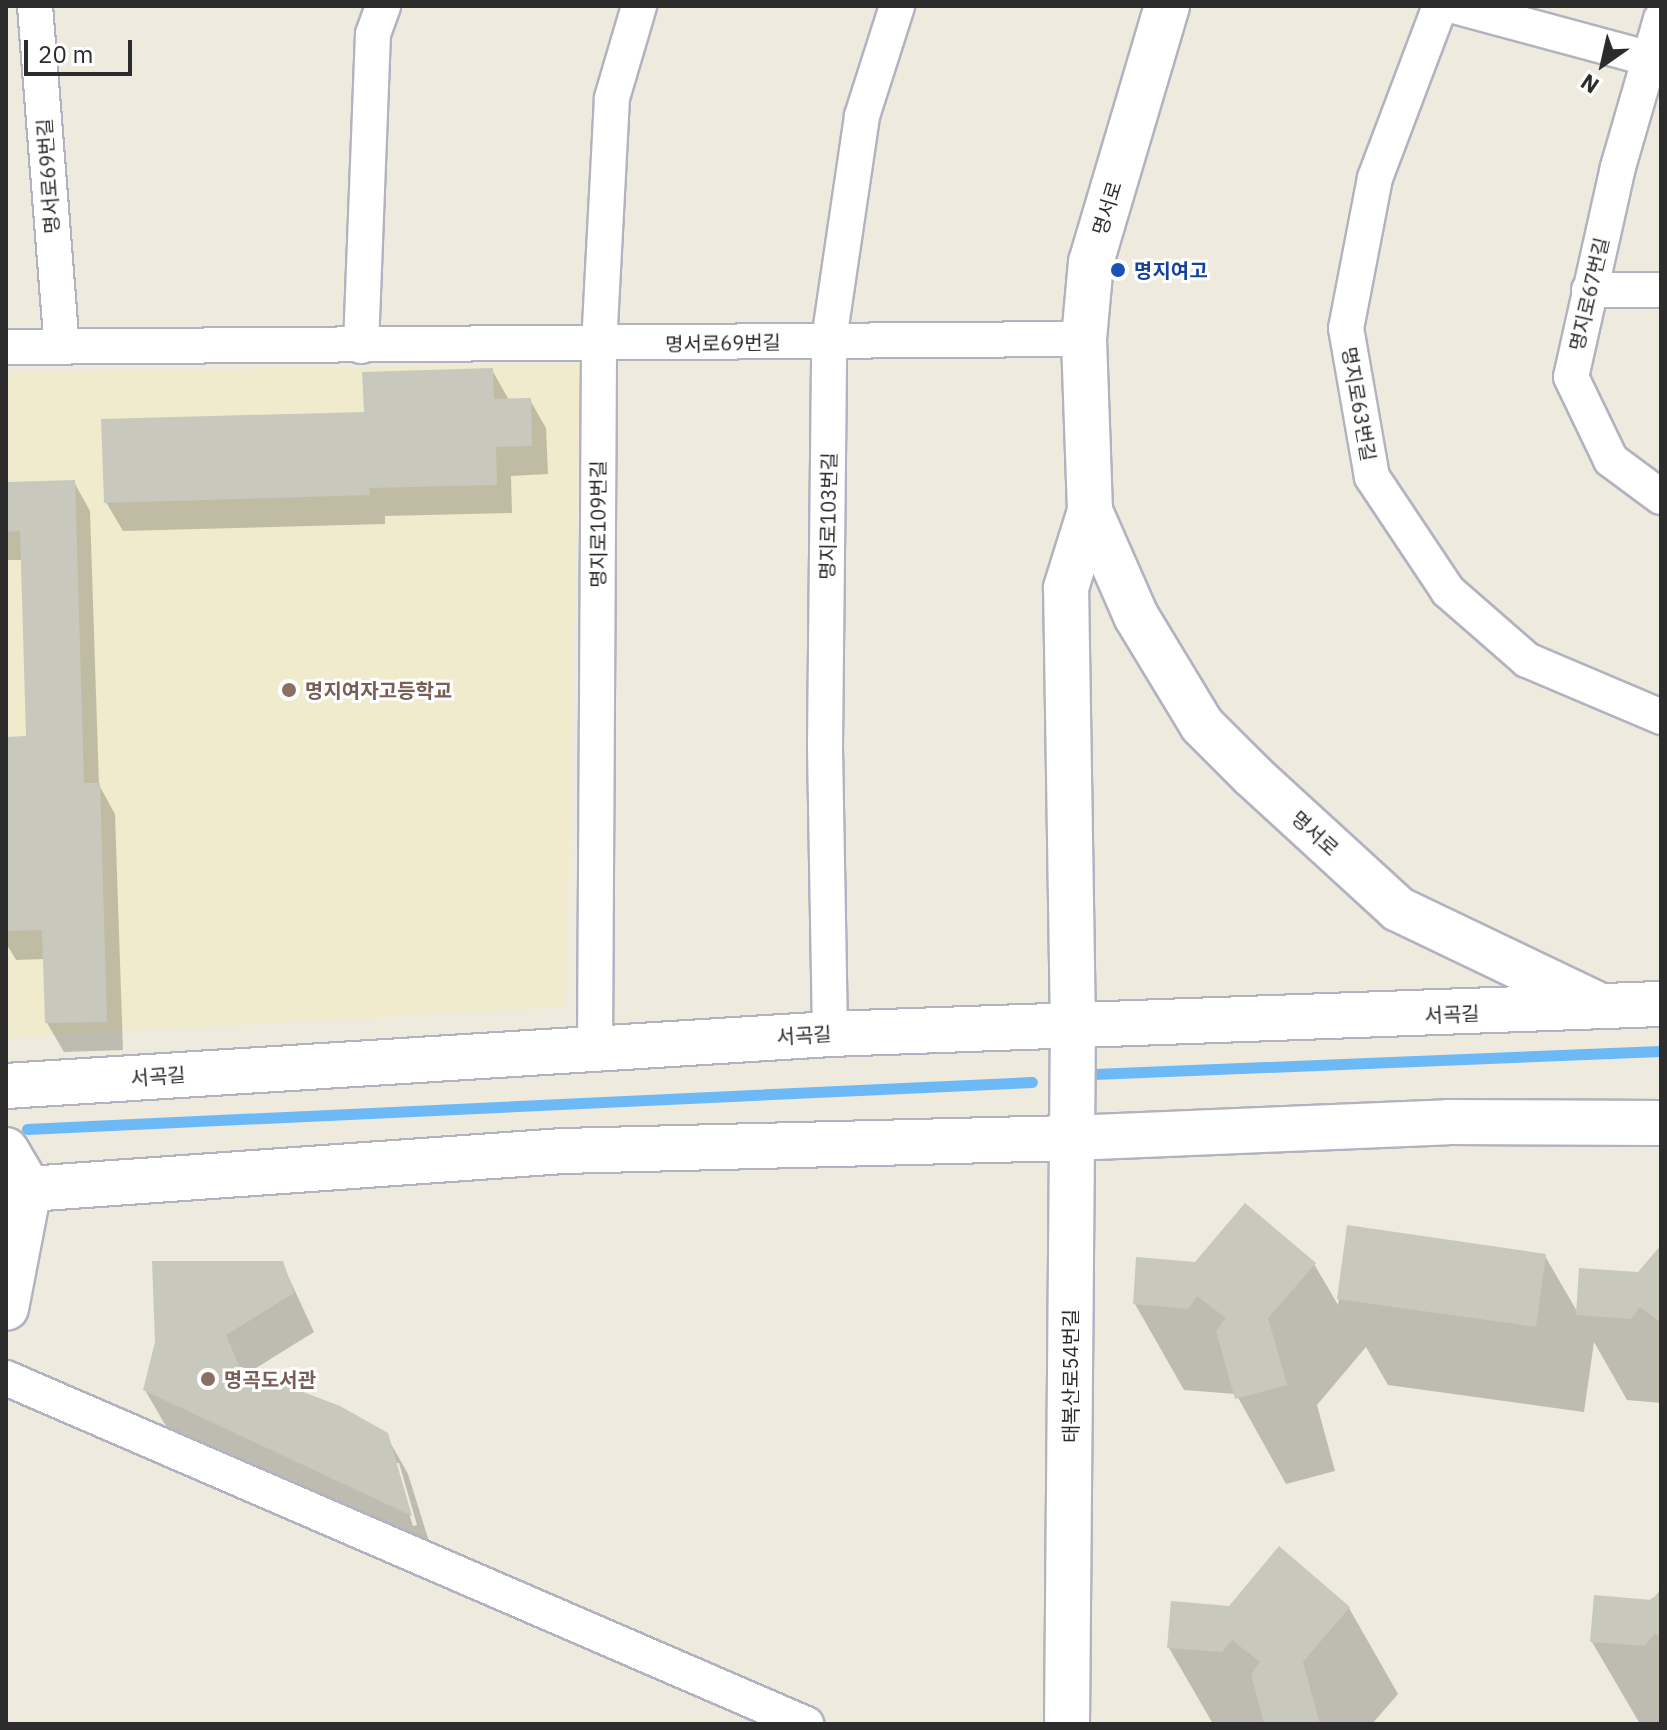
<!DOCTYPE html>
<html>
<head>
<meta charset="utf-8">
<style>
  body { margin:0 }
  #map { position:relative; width:1667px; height:1730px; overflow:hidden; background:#eeeade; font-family:"IBM Plex Sans","Noto Sans KR",sans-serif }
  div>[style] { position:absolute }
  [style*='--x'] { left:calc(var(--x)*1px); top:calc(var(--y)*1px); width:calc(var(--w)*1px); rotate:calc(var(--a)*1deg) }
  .education>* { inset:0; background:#f1ebcd }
  .shadow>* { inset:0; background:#0003 }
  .stream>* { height:11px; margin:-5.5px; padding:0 5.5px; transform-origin:5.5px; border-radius:5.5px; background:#6cb9f5 }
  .building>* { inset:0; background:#c9c8bc }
  .roads { filter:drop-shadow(2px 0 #b2b2c0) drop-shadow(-2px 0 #b2b2c0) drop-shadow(0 2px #b2b2c0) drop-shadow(0 -2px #b2b2c0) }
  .street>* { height:34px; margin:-17px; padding:0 17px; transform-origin:17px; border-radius:17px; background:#fff }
  .secondary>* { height:44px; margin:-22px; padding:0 22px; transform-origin:22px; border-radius:22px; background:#fff }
  .dots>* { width:22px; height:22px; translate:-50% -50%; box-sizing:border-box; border:4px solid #fff; border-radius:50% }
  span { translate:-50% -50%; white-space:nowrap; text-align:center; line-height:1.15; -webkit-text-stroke:6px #fff; paint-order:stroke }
  .street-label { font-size:20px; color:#2c2c2c }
  .transit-label { font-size:20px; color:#164399; font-weight:700 }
  .left { translate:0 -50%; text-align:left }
  .education-label { font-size:20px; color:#785e54; font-weight:700 }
  .frame { position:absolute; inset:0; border:8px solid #2c2c2c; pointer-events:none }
  .north { position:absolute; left:1563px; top:24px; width:80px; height:80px; -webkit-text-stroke:6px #fff; paint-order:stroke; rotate:214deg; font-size:22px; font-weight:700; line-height:32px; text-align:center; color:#2c2c2c }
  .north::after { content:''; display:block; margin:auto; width:28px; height:36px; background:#2c2c2c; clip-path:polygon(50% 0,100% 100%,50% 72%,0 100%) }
  .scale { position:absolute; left:24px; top:40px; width:108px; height:36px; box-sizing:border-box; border:4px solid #2c2c2c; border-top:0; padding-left:10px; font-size:24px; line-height:28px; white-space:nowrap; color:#2c2c2c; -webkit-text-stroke:6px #fff; paint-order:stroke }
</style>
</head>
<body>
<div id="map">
  <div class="education">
    <i style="clip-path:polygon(580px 364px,566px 1007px,7px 1038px,6px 372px)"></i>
  </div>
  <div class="shadow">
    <i style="clip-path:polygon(492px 370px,509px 400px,530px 400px,546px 428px,548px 474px,511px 476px,512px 513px,385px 516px,385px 524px,123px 531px,106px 502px)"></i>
    <i style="clip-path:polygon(74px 482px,90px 511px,99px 785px,115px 814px,123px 1050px,64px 1052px,47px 1023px,45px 959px,16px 960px,6px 943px,6px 739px,28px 738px,23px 560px,6px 560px,6px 484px)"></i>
    <i style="clip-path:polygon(1349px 1228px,1545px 1256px,1578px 1313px,1639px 1274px,1661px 1248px,1661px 1403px,1627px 1400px,1594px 1342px,1584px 1412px,1388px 1385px,1366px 1347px,1317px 1405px,1335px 1471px,1286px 1484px,1236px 1394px,1184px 1390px,1135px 1304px,1196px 1264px,1314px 1264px,1338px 1305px)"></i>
    <i style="clip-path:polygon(evenodd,282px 1263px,314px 1332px,248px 1373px,386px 1435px,408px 1474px,432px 1551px,167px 1428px,145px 1390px,282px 1263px,394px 1463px,399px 1463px,417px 1525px,413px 1526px,394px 1463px)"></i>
    <i style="clip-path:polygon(1661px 1592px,1661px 1724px,1640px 1724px,1592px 1642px)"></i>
    <i style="clip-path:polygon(1230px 1608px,1349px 1608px,1398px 1694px,1372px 1724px,1213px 1724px,1169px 1648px)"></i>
  </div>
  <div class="stream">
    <i style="--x:1094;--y:1074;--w:567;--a:-2.32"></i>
    <i style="--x:27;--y:1129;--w:1006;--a:-2.68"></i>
  </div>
  <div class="building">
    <i style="clip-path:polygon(493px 368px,494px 399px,531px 398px,532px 446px,496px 447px,497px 485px,369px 488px,370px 495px,104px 503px,101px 419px,364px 412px,362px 372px)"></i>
    <i style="clip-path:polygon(75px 480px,84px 783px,100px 783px,107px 1022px,45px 1023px,42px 930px,6px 931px,6px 737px,26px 736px,20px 531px,6px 532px,6px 482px)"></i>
    <i style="clip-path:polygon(1245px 1203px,1316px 1263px,1268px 1318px,1287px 1385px,1235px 1399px,1216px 1331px,1226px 1318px,1197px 1296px,1188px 1309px,1133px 1304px,1136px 1257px,1195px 1262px)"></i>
    <i style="clip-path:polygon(1347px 1225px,1546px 1254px,1536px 1327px,1337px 1299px)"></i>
    <i style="clip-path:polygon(1661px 1245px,1661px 1323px,1640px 1307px,1631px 1319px,1576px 1315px,1579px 1268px,1638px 1272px)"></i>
    <i style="clip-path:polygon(152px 1261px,283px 1261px,294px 1293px,226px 1335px,240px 1368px,340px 1406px,388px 1433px,412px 1516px,143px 1390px,155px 1342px)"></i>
    <i style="clip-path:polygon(1279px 1546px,1350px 1607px,1303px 1662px,1320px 1724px,1264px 1724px,1251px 1674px,1260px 1662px,1232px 1640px,1222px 1652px,1167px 1648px,1171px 1601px,1229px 1606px)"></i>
    <i style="clip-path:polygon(1661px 1589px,1661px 1638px,1655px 1633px,1645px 1646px,1590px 1642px,1594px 1595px,1652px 1600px)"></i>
  </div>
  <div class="roads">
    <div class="street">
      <i style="--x:35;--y:6;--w:342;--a:85.5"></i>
      <i style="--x:1440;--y:6;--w:184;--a:110.7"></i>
      <i style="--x:1375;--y:178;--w:153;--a:100.9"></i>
      <i style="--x:1346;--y:328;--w:151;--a:80.1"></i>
      <i style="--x:1372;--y:477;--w:137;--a:56.3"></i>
      <i style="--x:1448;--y:591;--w:105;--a:41.1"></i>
      <i style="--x:1527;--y:660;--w:146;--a:23"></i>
      <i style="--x:1454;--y:6;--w:214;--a:15.1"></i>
      <i style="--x:1661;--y:19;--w:154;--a:106.2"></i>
      <i style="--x:1618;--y:167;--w:215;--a:102.6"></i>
      <i style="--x:1571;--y:377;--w:92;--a:64.3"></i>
      <i style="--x:1611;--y:460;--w:62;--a:36.5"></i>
      <i style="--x:1589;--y:290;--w:72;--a:0"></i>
      <i style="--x:361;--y:346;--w:312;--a:-87.8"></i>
      <i style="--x:373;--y:34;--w:30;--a:-70"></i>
      <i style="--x:6;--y:347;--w:1078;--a:-0.43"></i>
      <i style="--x:830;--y:1034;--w:290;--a:-91"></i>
      <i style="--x:825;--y:744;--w:404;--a:-89.4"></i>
      <i style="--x:829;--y:340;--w:226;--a:-81.6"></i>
      <i style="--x:862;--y:116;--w:115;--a:-72.3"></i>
      <i style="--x:595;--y:1046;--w:700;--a:-89.67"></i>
      <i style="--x:599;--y:346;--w:248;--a:-87"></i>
      <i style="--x:612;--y:98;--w:96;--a:-73.6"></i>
      <i style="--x:6;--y:1378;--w:872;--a:23.39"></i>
    </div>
    <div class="secondary">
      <i style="--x:1167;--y:6;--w:267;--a:106.5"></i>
      <i style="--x:1091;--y:262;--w:77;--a:95.2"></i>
      <i style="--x:1084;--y:339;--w:172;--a:88"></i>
      <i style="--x:1090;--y:511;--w:115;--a:66.3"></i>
      <i style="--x:1136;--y:616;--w:127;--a:58.8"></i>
      <i style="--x:1202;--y:725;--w:72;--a:45"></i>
      <i style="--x:1253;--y:776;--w:197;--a:42.5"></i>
      <i style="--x:1398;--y:909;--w:222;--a:25.6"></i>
      <i style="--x:6;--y:1086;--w:826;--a:-3.61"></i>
      <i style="--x:830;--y:1034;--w:832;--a:-2.07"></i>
      <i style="--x:6;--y:1150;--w:45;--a:59.5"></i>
      <i style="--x:29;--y:1189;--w:121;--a:100.9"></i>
      <i style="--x:29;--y:1189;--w:535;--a:-4.07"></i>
      <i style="--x:563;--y:1151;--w:508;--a:-1.47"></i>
      <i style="--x:1071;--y:1138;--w:377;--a:-2.4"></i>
      <i style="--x:1448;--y:1122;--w:213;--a:0.3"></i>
      <i style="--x:1067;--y:1724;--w:695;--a:-89.51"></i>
      <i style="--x:1073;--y:1029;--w:441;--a:-90.9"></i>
      <i style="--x:1066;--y:588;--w:81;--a:-72.7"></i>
    </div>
  </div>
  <div class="dots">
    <i style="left:1118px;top:270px;background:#1a4fb4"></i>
    <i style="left:289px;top:690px;background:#8d6e63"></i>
    <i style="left:208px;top:1379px;background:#8d6e63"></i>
  </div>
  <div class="street-label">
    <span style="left:48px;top:176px;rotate:-94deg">명서로69번길</span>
    <span style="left:1107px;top:208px;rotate:-73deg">명서로</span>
    <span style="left:1589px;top:294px;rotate:-77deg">명지로67번길</span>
    <span style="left:723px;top:343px;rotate:-1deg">명서로69번길</span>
    <span style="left:1359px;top:404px;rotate:80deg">명지로63번길</span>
    <span style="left:828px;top:516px;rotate:-89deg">명지로103번길</span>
    <span style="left:598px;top:524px;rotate:-90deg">명지로109번길</span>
    <span style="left:1315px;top:833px;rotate:42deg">명서로</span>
    <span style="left:1452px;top:1014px;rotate:-2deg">서곡길</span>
    <span style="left:804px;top:1035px;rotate:-3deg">서곡길</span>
    <span style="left:158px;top:1076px;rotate:-4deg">서곡길</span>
    <span style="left:1070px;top:1376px;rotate:-90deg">태복산로54번길</span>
  </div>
  <div class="transit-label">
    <span class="left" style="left:1134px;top:270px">명지여고</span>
  </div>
  <div class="education-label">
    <span class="left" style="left:305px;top:690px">명지여자고등학교</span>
    <span class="left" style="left:224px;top:1379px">명곡도서관</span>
  </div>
  <div class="frame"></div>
  <div class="north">N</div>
  <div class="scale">20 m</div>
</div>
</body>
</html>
